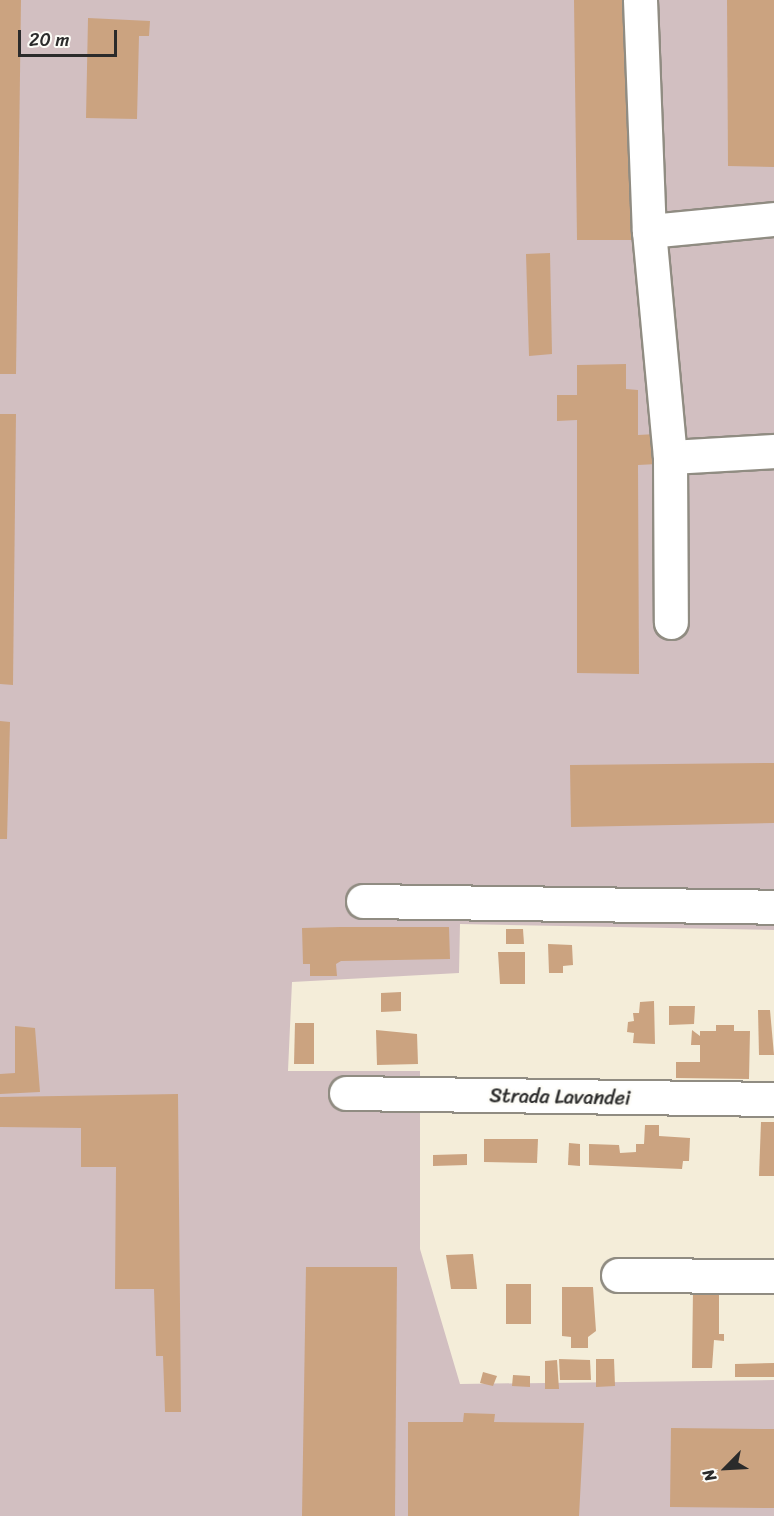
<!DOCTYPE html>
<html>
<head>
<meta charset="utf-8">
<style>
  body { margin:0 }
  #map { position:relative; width:774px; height:1516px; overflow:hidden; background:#f4edd9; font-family:Sriracha,sans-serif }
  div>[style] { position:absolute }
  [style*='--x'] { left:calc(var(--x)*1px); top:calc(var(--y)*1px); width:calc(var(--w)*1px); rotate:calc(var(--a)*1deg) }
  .industrial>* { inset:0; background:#d2bfc1 }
  .building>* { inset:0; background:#cba380 }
  .roads { filter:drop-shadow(2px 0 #908c82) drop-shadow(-2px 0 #908c82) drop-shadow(0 2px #908c82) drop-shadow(0 -2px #908c82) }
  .minor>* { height:33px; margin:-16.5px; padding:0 16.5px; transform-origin:16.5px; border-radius:16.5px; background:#fff }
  span { translate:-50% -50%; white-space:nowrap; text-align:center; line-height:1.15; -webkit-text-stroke:5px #fdfcf7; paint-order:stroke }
  .street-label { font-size:20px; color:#2b2b2b }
  .north { position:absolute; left:696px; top:1438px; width:60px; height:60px; -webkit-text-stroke:4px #fdfcf7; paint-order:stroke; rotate:246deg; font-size:16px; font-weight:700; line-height:24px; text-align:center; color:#2b2b2b }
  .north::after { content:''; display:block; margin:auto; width:21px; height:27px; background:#2b2b2b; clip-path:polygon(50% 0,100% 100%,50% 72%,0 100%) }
  .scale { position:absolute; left:18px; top:30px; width:99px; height:27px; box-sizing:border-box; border:3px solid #2b2b2b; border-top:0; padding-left:8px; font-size:18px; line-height:21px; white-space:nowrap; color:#2b2b2b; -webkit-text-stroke:4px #fdfcf7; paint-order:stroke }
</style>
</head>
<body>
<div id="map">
  <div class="industrial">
    <i style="clip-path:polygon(0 0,774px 0,774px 930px,460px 924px,459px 973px,292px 982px,288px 1071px,420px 1071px,420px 1249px,460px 1384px,774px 1380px,774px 1516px,0 1516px)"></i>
  </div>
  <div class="building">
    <i style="clip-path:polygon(0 0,21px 0,16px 374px,0 374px)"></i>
    <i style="clip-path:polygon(574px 0,632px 0,635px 240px,577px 240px)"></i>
    <i style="clip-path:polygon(727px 0,774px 0,774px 167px,728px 166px)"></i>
    <i style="clip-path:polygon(88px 18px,150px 21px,149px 36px,139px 36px,137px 119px,86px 118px)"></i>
    <i style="clip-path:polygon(550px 253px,552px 354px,529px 356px,526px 254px)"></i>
    <i style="clip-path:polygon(626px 364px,626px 389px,638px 390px,638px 435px,656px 434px,657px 464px,638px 465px,639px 674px,577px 673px,577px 420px,557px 421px,557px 395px,577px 395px,577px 365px)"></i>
    <i style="clip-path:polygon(0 414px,16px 414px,13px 685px,0 684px)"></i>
    <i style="clip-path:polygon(0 721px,10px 722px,7px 839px,0 839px)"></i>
    <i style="clip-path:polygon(774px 763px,774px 823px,571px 827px,570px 765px)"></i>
    <i style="clip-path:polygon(340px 927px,449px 927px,450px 959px,341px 961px,336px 964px,337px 976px,310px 976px,310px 964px,303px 964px,302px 928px)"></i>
    <i style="clip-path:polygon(506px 929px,523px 929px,524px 944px,506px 944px)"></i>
    <i style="clip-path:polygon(548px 944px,572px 945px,573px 965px,563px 966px,563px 973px,549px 973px)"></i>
    <i style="clip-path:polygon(498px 952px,525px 952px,525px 984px,500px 984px)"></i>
    <i style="clip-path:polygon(401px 992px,401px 1011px,381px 1012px,381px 993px)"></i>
    <i style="clip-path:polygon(654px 1001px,655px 1044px,633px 1043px,634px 1033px,627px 1032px,628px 1022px,634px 1021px,633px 1013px,639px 1013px,640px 1002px)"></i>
    <i style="clip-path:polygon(669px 1006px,695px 1006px,694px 1024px,669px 1025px)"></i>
    <i style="clip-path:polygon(758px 1010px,770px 1010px,774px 1055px,759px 1055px)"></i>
    <i style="clip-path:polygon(295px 1023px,314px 1023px,314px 1064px,294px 1064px)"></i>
    <i style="clip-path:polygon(716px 1025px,734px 1025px,734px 1031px,750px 1031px,749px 1079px,676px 1078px,676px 1062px,700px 1062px,700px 1045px,691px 1045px,692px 1030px,700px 1036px,700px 1031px,716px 1031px)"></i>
    <i style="clip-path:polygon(15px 1026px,35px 1028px,40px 1092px,0 1094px,0 1074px,15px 1073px)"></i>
    <i style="clip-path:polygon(376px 1030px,417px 1034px,418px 1064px,377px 1065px)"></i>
    <i style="clip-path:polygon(178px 1094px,181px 1412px,165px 1412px,163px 1356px,156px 1356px,154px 1289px,115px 1289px,116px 1167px,81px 1167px,81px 1128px,0 1127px,0 1097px)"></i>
    <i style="clip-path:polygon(761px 1122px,774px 1122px,774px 1176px,759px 1176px)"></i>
    <i style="clip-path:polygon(645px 1125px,659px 1125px,659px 1136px,690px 1138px,689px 1161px,683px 1161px,682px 1169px,589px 1165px,589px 1144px,619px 1145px,620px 1153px,636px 1152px,636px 1144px,644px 1144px)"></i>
    <i style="clip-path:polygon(484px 1139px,538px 1139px,537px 1163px,484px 1162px)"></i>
    <i style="clip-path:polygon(569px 1143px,580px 1144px,580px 1166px,568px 1165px)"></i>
    <i style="clip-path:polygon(467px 1154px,467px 1165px,433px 1166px,433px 1155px)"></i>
    <i style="clip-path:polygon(473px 1254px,477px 1289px,451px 1289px,446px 1255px)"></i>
    <i style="clip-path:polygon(306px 1267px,397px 1267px,395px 1516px,302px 1516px)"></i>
    <i style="clip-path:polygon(506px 1284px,531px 1284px,531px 1324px,506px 1324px)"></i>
    <i style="clip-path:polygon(562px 1287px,593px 1287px,596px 1331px,588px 1337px,588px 1348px,571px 1348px,571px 1337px,562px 1336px)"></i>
    <i style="clip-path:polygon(693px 1289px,719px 1289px,719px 1334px,724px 1334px,724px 1341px,714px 1340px,712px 1368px,692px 1368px)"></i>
    <i style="clip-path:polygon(559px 1359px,590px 1360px,591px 1380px,560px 1380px)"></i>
    <i style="clip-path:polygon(596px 1359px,614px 1359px,615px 1386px,596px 1387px)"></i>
    <i style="clip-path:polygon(557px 1360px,559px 1389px,545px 1389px,545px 1361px)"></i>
    <i style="clip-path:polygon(774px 1363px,774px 1377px,735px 1377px,735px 1364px)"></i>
    <i style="clip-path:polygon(483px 1372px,497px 1376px,493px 1386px,480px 1383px)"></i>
    <i style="clip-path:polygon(513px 1375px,530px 1376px,530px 1387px,512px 1386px)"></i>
    <i style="clip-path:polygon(464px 1413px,495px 1414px,494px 1422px,584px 1423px,579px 1516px,408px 1516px,408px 1422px,463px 1422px)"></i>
    <i style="clip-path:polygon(671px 1428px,774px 1429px,774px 1508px,670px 1507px)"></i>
  </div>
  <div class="roads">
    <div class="minor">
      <i style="--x:640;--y:0;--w:231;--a:87.8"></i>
      <i style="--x:649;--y:231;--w:227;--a:84.7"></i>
      <i style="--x:670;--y:457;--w:165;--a:89.7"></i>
      <i style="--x:649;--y:231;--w:126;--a:-5.5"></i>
      <i style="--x:670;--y:457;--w:104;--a:-3.3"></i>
      <i style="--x:363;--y:901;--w:411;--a:0.8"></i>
      <i style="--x:346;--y:1093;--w:428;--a:0.8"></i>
      <i style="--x:618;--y:1275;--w:156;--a:0.4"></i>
    </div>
  </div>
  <div class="street-label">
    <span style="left:560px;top:1097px;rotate:1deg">Strada Lavandei</span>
  </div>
  <div class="north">N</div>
  <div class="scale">20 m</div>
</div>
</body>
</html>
